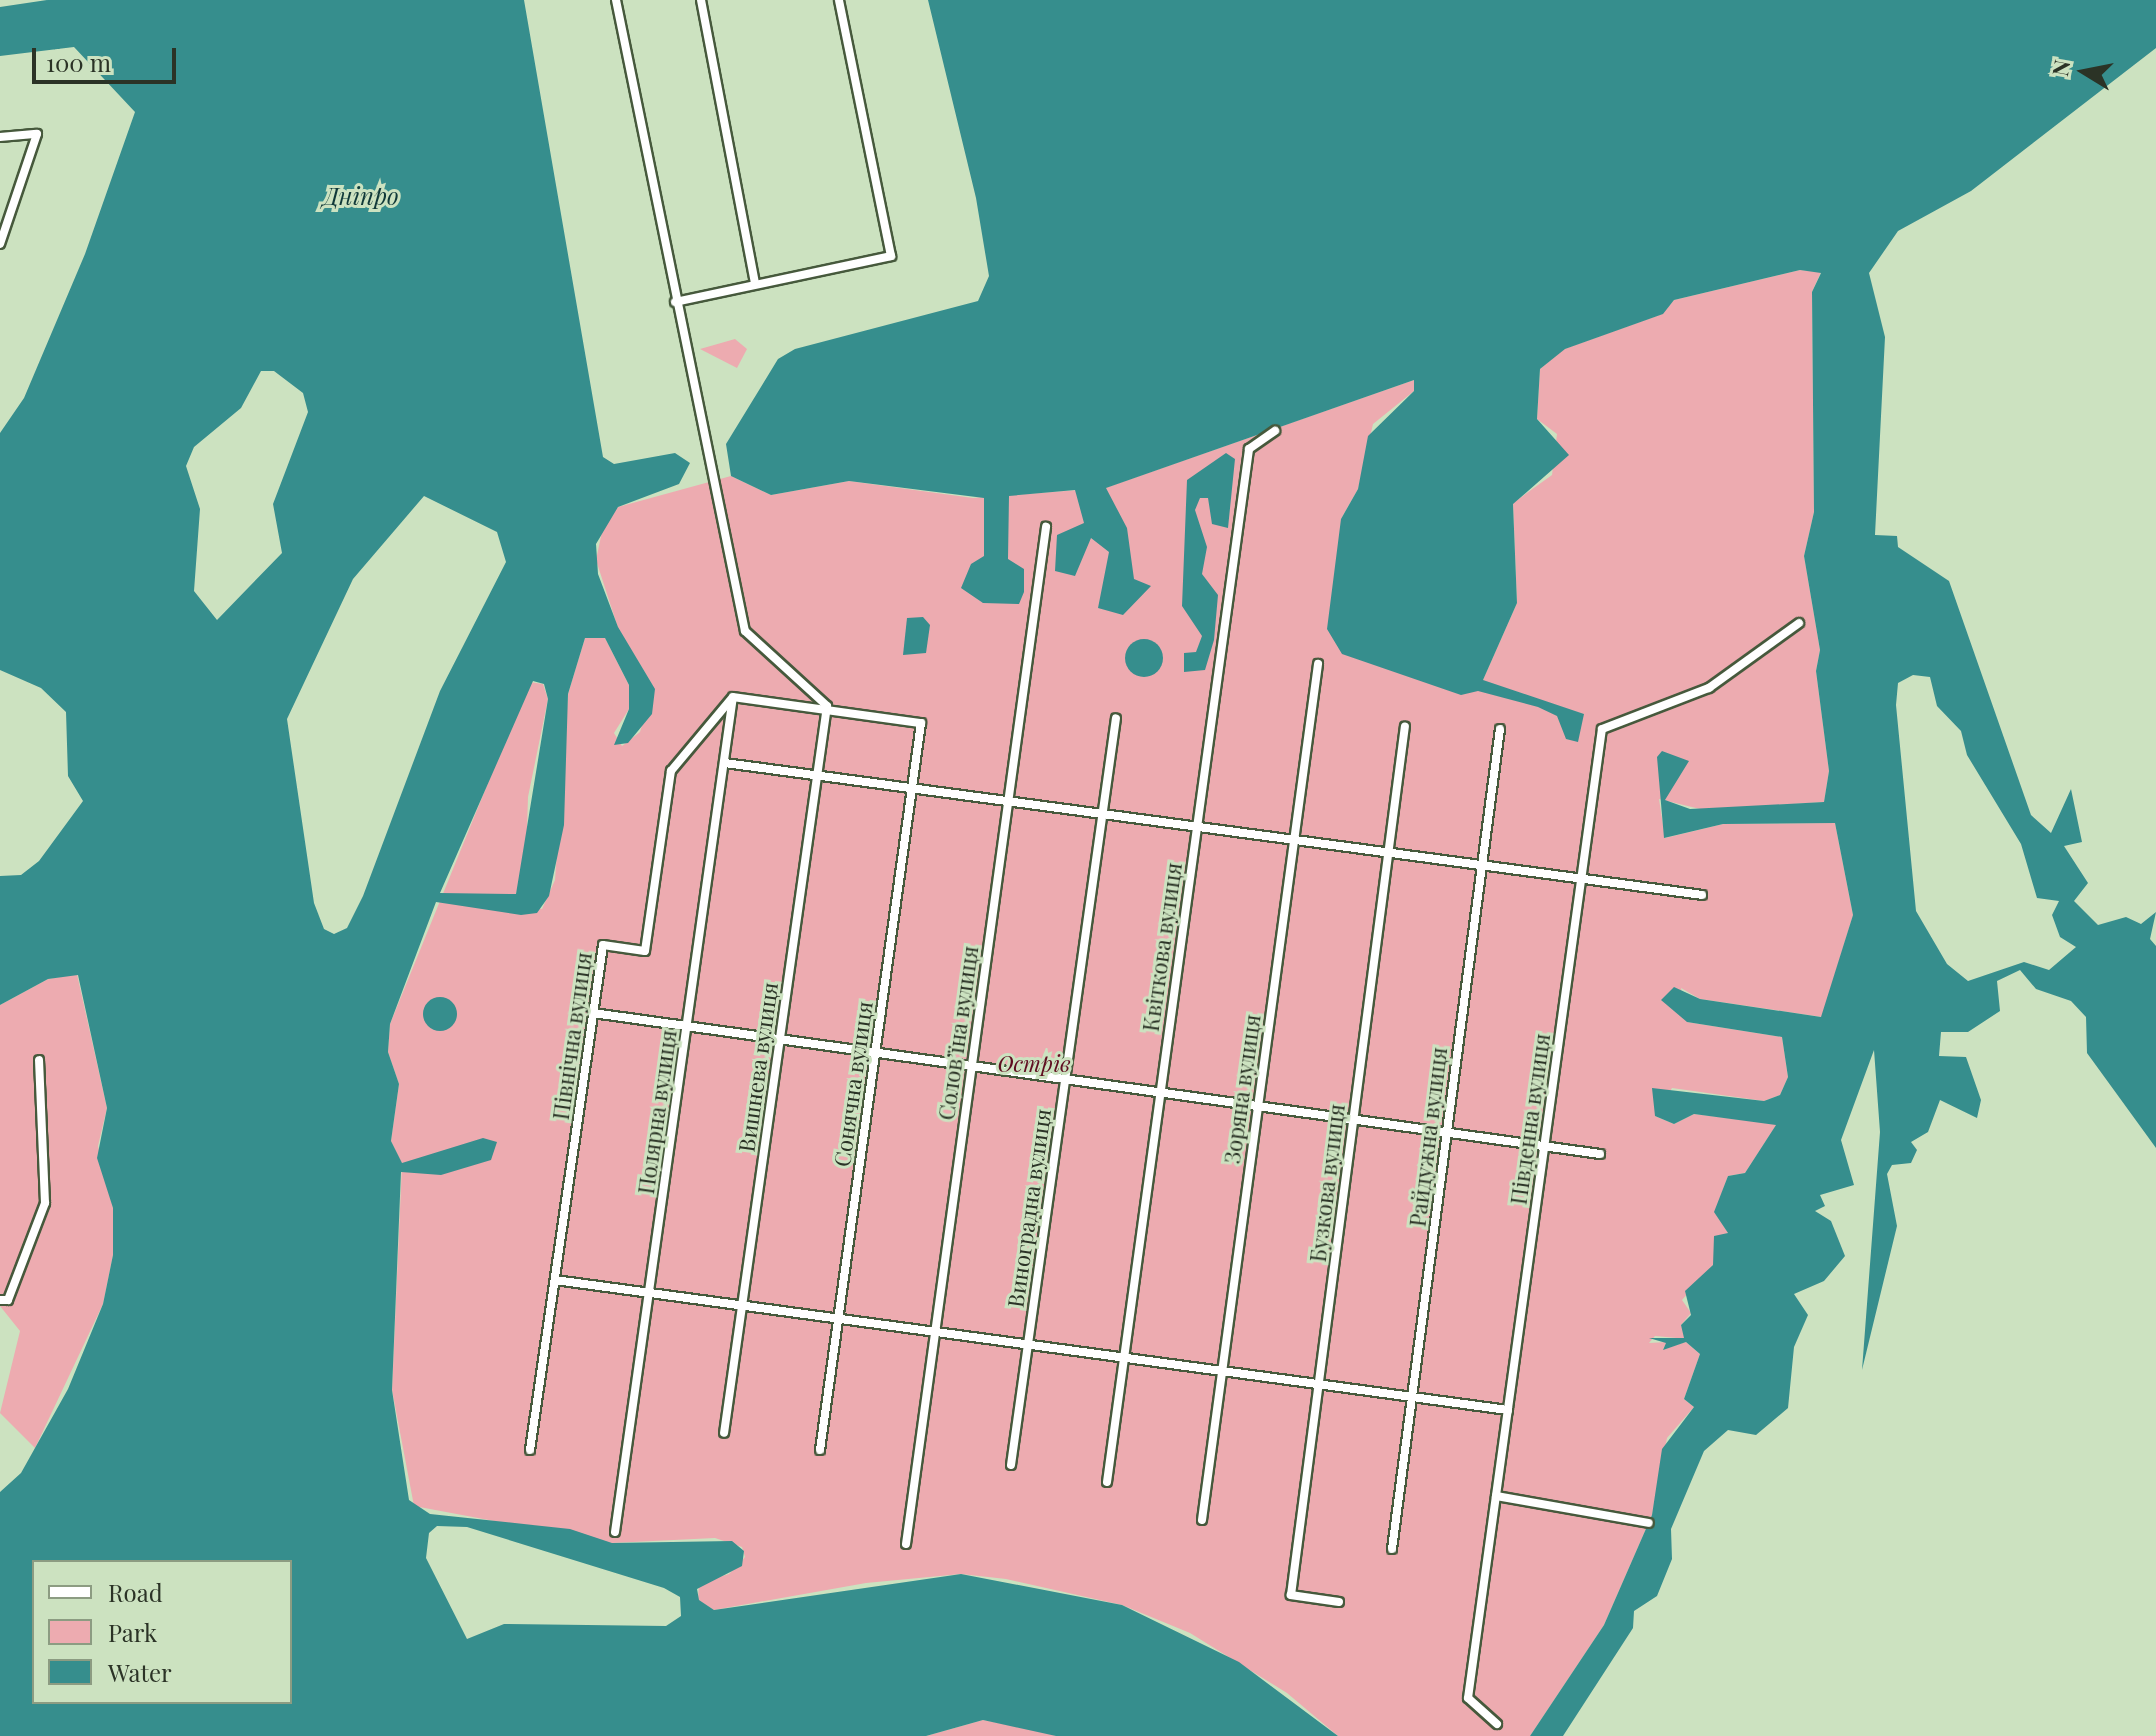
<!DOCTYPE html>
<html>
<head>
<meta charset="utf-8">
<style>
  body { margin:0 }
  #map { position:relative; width:2156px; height:1736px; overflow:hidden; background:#cce2c0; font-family:"Playfair Display",serif }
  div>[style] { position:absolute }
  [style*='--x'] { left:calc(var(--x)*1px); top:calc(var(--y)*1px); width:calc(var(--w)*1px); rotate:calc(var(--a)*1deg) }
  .green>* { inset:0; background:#edabb0 }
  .water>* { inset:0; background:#368e8d }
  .round { border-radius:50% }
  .roads { filter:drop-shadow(2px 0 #46593c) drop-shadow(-2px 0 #46593c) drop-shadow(0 2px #46593c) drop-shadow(0 -2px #46593c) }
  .street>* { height:8px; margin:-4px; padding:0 4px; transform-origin:4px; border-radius:4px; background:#fff }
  span { translate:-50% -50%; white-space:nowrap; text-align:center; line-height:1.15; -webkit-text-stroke:6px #cce2c0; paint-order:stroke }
  .street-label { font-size:22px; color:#2b3326 }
  .park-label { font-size:22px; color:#5f0d20; font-style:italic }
  .water-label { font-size:24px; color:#103939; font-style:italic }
  .legend { position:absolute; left:32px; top:1560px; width:260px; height:144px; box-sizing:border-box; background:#cce2c0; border:2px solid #8c9c82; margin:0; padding:10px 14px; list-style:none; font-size:24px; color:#2b3326 }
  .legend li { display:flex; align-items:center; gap:16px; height:40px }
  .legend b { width:40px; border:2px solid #8c9c82 }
  .north { position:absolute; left:2044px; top:32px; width:80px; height:80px; -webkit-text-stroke:6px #cce2c0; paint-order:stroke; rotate:280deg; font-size:22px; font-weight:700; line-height:32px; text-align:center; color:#2b3326 }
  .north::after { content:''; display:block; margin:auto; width:28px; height:36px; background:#2b3326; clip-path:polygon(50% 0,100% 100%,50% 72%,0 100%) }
  .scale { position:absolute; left:32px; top:48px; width:144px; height:36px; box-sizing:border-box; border:4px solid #2b3326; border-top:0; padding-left:10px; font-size:24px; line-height:28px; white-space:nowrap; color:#2b3326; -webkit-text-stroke:6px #cce2c0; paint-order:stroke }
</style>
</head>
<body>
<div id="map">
  <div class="green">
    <i style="clip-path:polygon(1800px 270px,1821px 272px,1812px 292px,1814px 512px,1804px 556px,1820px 650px,1816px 671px,1829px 771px,1824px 802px,1704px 810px,1659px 799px,1665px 838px,1723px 824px,1835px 823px,1853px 915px,1822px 1017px,1700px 999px,1681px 988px,1687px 1022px,1782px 1037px,1788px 1077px,1780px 1095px,1764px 1101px,1672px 1088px,1655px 1116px,1674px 1124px,1694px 1114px,1777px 1124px,1745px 1173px,1728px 1176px,1715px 1212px,1728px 1233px,1713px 1265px,1682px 1300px,1691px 1313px,1681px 1325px,1688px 1339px,1655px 1336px,1649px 1343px,1667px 1342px,1663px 1349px,1686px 1342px,1700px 1354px,1684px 1399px,1694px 1407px,1667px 1438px,1652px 1515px,1604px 1625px,1530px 1736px,1338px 1736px,1287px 1693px,1190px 1633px,1122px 1605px,1006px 1579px,961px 1574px,866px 1583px,714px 1610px,698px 1600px,699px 1583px,729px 1574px,745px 1557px,742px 1547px,715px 1538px,612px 1543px,414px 1506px,392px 1390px,402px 1164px,391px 1141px,399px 1084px,388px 1052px,390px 1024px,529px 682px,543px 684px,548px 699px,528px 797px,526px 862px,513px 903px,542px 909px,555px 880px,568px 694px,585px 638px,605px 638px,629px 685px,629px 709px,614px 733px,622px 746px,640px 732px,653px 686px,618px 628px,596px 560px,604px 522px,618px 507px,731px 476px,771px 495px,849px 481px,973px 498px,1105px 488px,1414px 380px,1414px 391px,1373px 424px,1358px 489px,1341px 519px,1478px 691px,1517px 603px,1513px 503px,1552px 475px,1557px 434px,1537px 419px,1540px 369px,1564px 349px,1662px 314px,1674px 300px)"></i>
    <i style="clip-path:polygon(735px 339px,747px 349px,737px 368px,700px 349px)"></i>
    <i style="clip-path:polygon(77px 974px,107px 1108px,98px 1146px,113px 1208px,113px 1255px,103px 1304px,35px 1448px,0 1413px,20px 1331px,0 1306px,0 1005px,48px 979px)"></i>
    <i style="clip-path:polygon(983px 1720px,1046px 1732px,1056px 1736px,926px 1736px)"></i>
  </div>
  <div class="water">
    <i style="clip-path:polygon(evenodd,47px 0,524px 0,603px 457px,614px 464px,675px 453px,690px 463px,679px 484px,618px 507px,596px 544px,598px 574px,618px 627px,655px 689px,652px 714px,628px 743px,614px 745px,629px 709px,629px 685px,605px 638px,585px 638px,568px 694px,564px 825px,549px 896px,537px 913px,521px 915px,436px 902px,390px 1024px,388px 1052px,399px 1084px,391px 1141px,402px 1163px,483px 1138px,497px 1142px,491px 1160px,441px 1175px,401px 1172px,392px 1390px,409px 1500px,430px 1514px,570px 1529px,612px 1543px,732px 1541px,744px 1551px,742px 1566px,697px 1589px,699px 1600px,714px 1610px,961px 1574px,1122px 1605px,1239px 1662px,1338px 1736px,1056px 1736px,983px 1720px,926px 1736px,0 1736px,0 1492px,21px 1473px,68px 1389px,103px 1304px,113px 1255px,113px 1208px,97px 1158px,107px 1108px,78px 975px,48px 979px,0 1005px,0 876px,21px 875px,39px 861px,83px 801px,68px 776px,66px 712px,41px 688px,0 670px,0 433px,24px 398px,85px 254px,135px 112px,74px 47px,0 56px,0 7px,47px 0,261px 371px,274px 371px,303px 393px,308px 412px,273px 504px,282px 553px,217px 620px,194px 591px,200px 509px,186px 466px,194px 447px,241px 408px,261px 371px,47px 0,424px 496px,497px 532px,506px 562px,440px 691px,363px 896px,347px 928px,334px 934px,324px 929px,314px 903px,287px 719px,353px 579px,424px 496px,47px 0,533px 681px,544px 684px,548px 699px,516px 894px,440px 893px,533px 681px,47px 0,437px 1526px,467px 1527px,664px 1588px,680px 1597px,681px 1616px,666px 1626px,504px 1624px,467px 1639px,426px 1558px,429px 1533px,437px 1526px,47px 0,290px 1562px,290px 1702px,34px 1702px,34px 1562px,290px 1562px)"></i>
    <i style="clip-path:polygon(evenodd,928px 0,2156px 0,2156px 48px,1971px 191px,1898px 231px,1869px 273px,1885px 337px,1875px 535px,1897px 536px,1898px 547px,1949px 581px,2031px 815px,2051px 833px,2071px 789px,2082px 842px,2064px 846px,2088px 883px,2074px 901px,2098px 925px,2126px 917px,2141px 924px,2156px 912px,2150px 939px,2156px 946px,2156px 1148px,2087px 1053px,2086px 1017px,2071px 1001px,2036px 989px,2020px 970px,1997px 981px,2000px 1011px,1968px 1032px,1941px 1032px,1939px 1056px,1966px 1057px,1981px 1100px,1977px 1118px,1940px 1100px,1928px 1132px,1911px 1142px,1917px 1150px,1911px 1163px,1892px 1165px,1887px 1174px,1897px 1226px,1862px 1370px,1880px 1132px,1874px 1050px,1841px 1140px,1854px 1185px,1820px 1195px,1825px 1206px,1815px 1211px,1831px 1221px,1845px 1256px,1824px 1281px,1794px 1294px,1808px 1315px,1794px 1347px,1788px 1408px,1756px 1435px,1728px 1430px,1704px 1451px,1671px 1529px,1672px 1559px,1657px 1596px,1634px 1611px,1633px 1628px,1563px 1736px,1530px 1736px,1604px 1625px,1652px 1515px,1662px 1449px,1694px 1407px,1684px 1399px,1700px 1354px,1686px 1342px,1663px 1350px,1666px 1343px,1649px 1338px,1684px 1338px,1681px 1325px,1691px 1315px,1685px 1291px,1713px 1265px,1714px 1236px,1728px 1233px,1714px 1212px,1728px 1176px,1745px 1173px,1776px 1125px,1694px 1114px,1674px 1124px,1655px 1116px,1652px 1088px,1764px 1101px,1780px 1095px,1788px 1077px,1782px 1037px,1687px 1022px,1661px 1000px,1674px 987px,1700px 999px,1821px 1017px,1853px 915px,1835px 823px,1723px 824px,1664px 838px,1657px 757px,1662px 751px,1689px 761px,1665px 800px,1690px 809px,1824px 802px,1829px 771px,1816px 671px,1820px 650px,1804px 556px,1814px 512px,1812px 292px,1821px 273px,1800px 270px,1674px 300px,1663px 314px,1565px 349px,1540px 369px,1537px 419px,1569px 455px,1513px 504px,1517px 603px,1483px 680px,1584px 714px,1578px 742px,1566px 739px,1557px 716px,1538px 707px,1478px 691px,1461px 695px,1342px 654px,1327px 629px,1341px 519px,1358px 489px,1368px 436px,1414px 391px,1414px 380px,1106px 488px,1127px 528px,1134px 579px,1151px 586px,1123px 615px,1098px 608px,1109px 552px,1091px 538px,1075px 576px,1055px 571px,1057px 535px,1084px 523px,1075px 490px,1009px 496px,1008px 559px,1024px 569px,1024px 592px,1019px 604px,983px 603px,961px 588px,971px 564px,984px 556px,984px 498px,849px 481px,771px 495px,731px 476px,726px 444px,778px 359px,795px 349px,978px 301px,989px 276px,976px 198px,928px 0,1913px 675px,1930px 677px,1937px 706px,1961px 731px,1967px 755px,2021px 844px,2037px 898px,2059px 901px,2052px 915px,2060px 937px,2076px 947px,2049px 970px,2024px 962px,1968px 981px,1947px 964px,1916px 911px,1896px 705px,1898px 683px,1913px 675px)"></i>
    <i style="clip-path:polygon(1226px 453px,1235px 459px,1228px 528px,1212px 524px,1208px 498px,1200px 498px,1195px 510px,1207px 547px,1202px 574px,1218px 595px,1214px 640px,1205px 670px,1184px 672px,1184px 653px,1196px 652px,1202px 636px,1182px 606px,1187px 480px)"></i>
    <i style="clip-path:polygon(923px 617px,930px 625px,926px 653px,903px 655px,907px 618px)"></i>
    <i class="round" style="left:1125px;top:639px;width:38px;height:38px"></i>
    <i class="round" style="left:423px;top:997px;width:34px;height:34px"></i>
  </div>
  <div class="roads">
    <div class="street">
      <i style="--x:616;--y:0;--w:644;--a:78.45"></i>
      <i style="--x:745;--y:631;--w:111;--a:42.4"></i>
      <i style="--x:827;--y:706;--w:734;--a:98.06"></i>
      <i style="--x:701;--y:0;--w:288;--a:79.2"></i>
      <i style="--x:0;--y:137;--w:37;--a:-5"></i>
      <i style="--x:37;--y:134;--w:116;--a:108.6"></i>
      <i style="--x:675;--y:302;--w:221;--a:-12"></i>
      <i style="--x:891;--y:256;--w:261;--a:-101.5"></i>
      <i style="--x:733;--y:697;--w:190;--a:7.9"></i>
      <i style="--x:921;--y:723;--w:734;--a:97.91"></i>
      <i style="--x:725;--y:763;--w:986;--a:7.69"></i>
      <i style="--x:593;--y:1013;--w:1017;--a:7.97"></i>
      <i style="--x:555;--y:1280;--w:962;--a:7.77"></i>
      <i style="--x:0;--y:1300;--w:8;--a:0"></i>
      <i style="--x:8;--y:1300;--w:104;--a:-69.1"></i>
      <i style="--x:45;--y:1203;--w:143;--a:-92.4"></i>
      <i style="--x:530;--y:1450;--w:510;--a:-81.77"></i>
      <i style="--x:603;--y:945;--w:42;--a:8.1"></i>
      <i style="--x:645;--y:951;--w:182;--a:-81.8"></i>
      <i style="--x:671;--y:771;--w:95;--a:-50.1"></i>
      <i style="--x:1011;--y:1465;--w:754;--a:-82"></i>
      <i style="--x:1107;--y:1482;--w:1043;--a:-82.17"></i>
      <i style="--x:1249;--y:449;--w:32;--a:-35"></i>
      <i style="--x:1496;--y:1496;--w:155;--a:10"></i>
      <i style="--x:1202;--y:1520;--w:864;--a:-82.28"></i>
      <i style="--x:615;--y:1532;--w:843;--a:-81.96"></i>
      <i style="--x:906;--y:1544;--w:1027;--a:-82.16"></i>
      <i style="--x:1392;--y:1549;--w:827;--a:-82.5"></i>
      <i style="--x:1339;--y:1602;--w:49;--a:-171.7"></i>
      <i style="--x:1291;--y:1595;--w:876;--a:-82.53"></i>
      <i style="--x:1497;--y:1724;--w:39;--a:-138"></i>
      <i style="--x:1468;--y:1698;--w:978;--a:-82.13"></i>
      <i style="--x:1602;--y:729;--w:115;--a:-21"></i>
      <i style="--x:1709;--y:688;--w:111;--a:-35.8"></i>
    </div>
  </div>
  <div class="street-label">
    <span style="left:1162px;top:947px;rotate:-82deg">Квіткова вулиця</span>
    <span style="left:958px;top:1033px;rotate:-82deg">Соловʼїна вулиця</span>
    <span style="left:572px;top:1036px;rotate:-82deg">Північна вулиця</span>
    <span style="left:758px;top:1067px;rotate:-82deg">Вишнева вулиця</span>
    <span style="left:853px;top:1084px;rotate:-82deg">Сонячна вулиця</span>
    <span style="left:1242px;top:1089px;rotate:-82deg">Зоряна вулиця</span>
    <span style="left:657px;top:1112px;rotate:-82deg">Полярна вулиця</span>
    <span style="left:1530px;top:1119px;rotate:-82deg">Південна вулиця</span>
    <span style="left:1428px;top:1137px;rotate:-83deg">Райдужна вулиця</span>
    <span style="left:1327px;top:1183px;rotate:-83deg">Бузкова вулиця</span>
    <span style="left:1029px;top:1208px;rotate:-82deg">Виноградна вулиця</span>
  </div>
  <div class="park-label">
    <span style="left:1034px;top:1064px">Острів</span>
  </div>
  <div class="water-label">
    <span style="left:361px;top:196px">Дніпро</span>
  </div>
  <ul class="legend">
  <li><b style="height:10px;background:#fff"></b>Road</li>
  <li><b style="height:22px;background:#edabb0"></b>Park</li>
  <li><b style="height:22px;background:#368e8d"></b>Water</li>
  </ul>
  <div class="north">N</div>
  <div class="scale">100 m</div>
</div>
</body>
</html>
